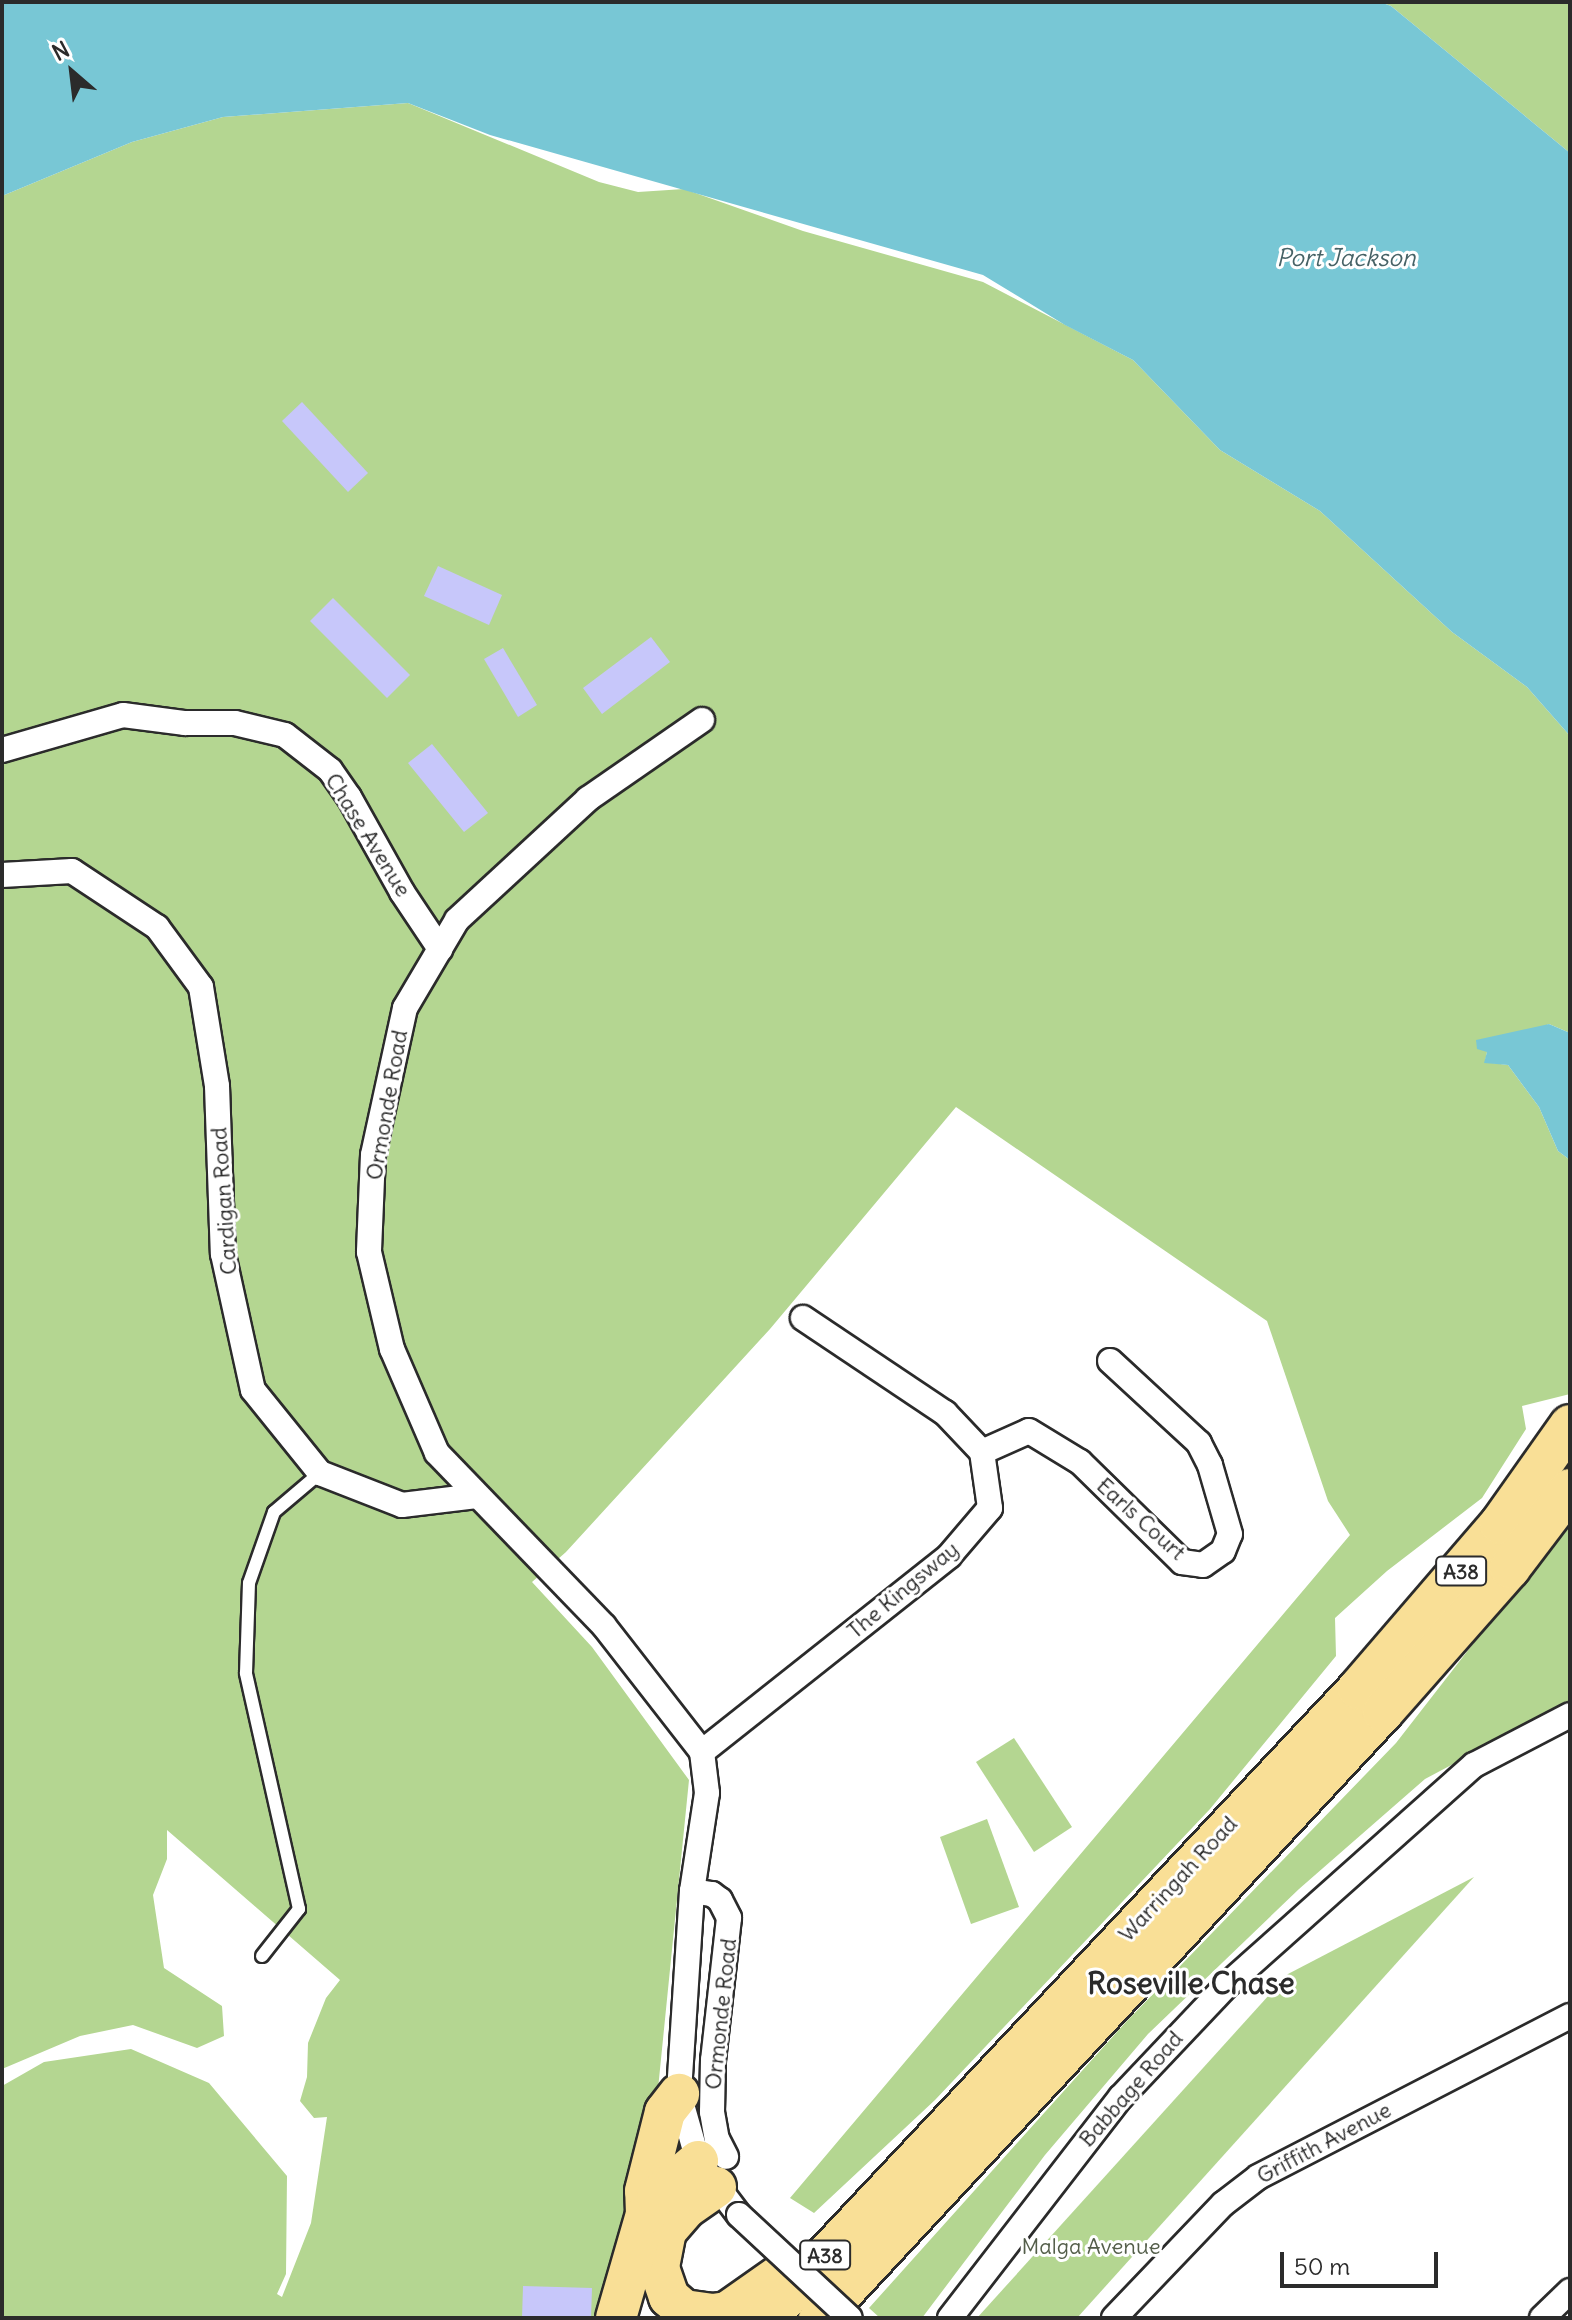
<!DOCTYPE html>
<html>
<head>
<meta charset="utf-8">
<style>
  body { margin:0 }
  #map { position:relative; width:1572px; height:2320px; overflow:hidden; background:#fff; font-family:Delius,sans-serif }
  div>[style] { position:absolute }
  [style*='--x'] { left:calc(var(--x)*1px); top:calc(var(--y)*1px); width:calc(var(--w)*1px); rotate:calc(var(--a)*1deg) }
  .green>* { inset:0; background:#b4d691 }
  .water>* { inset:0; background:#78c7d5 }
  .building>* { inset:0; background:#c7c7fa }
  .roads { filter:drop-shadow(2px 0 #2b2b2b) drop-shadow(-2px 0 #2b2b2b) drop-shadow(0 2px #2b2b2b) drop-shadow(0 -2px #2b2b2b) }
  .service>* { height:12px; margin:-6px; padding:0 6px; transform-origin:6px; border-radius:6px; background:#fff }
  .minor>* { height:24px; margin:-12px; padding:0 12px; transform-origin:12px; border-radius:12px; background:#fff }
  .trunk>* { height:40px; margin:-20px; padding:0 20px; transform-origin:20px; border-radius:20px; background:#f9df96 }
  .bridges { filter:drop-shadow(2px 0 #2b2b2b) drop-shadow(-2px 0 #2b2b2b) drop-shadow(0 2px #2b2b2b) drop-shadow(0 -2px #2b2b2b) }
  .minor-bridge>* { height:24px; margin:-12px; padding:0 12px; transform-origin:12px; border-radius:12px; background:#fff }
  span { translate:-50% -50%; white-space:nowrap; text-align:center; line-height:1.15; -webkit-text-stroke:6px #fff; paint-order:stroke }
  .shield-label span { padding:2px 6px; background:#fff; border:2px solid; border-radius:6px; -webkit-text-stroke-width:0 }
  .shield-label { font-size:20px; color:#2b2b2b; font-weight:700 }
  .street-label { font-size:22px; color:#2b2b2b }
  .park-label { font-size:22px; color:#545e4a }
  .water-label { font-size:24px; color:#466266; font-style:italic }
  .district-label { font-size:30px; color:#2b2b2b; font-weight:700 }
  .frame { position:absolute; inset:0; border:4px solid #2b2b2b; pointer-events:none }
  .north { position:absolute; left:32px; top:32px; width:80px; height:80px; -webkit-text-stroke:6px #fff; paint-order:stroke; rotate:332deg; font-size:22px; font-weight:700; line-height:32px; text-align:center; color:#2b2b2b }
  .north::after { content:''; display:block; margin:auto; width:28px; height:36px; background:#2b2b2b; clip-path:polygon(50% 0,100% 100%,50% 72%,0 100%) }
  .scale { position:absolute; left:1280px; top:2252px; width:158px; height:36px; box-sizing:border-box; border:4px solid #2b2b2b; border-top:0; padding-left:10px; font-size:24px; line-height:28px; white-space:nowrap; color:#2b2b2b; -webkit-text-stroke:6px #fff; paint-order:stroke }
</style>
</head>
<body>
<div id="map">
  <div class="green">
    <i style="clip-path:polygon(1380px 2px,1570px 2px,1570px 153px,1391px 6px)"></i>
    <i style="clip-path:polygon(408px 103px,599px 182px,638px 192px,684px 189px,803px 231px,983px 282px,1133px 360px,1220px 450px,1320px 511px,1452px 632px,1527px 687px,1570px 736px,1570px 1033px,1549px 1024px,1487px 1052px,1485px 1062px,1508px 1065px,1539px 1107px,1558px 1151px,1570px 1160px,1570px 1394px,1522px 1406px,1526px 1429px,1482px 1498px,1387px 1571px,1335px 1618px,1336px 1656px,1210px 1809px,935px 2100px,814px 2213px,790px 2198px,1350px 1535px,1328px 1501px,1267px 1321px,956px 1107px,770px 1329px,566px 1552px,532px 1582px,592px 1647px,689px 1780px,658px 2089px,596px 2318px,2px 2318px,2px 2086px,44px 2062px,131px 2049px,209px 2083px,287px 2176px,286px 2274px,277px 2294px,282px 2297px,311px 2223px,327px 2117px,314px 2118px,300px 2101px,307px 2077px,308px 2043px,326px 1998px,340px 1980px,167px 1830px,167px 1859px,153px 1895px,164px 1968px,222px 2006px,224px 2036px,197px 2048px,133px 2025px,80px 2036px,2px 2069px,2px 196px,132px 142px,223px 117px)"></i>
    <i style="clip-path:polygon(1570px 1519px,1570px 1702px,1425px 1779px,1299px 1889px,1148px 2034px,1045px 2155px,922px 2318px,880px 2318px,869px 2308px,1125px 2023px,1396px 1743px)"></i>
    <i style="clip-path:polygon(1014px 1738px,1072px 1827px,1034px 1852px,976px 1762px)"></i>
    <i style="clip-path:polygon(987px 1819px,1019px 1907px,971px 1924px,940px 1837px)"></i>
    <i style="clip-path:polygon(1474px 1877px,1077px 2318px,977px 2318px,1288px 1974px)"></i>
  </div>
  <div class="water">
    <i style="clip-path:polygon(2px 2px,1380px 2px,1391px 6px,1570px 153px,1570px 736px,1527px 687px,1452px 632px,1320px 511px,1220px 450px,1133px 360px,1065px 325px,983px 275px,490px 135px,408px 103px,223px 117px,132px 142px,2px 196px)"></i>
    <i style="clip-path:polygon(1549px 1024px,1570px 1033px,1570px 1160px,1558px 1151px,1539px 1107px,1508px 1065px,1484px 1063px,1487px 1052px,1477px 1049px,1476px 1040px)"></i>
  </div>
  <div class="building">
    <i style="clip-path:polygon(302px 402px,368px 473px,348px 492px,282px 421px)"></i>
    <i style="clip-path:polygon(438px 566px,502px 595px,489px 625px,424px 596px)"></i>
    <i style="clip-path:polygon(333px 598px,410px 675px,387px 698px,310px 621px)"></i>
    <i style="clip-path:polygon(651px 637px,670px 662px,602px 714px,583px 688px)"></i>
    <i style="clip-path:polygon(503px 648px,537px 705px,518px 717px,484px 659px)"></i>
    <i style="clip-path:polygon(432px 744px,488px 813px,464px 832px,408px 763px)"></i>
    <i style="clip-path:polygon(523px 2286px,592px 2288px,591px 2318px,522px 2318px)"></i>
  </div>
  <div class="roads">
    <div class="service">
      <i style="--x:262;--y:1956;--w:60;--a:-51.8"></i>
      <i style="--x:299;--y:1909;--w:242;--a:-102.7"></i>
      <i style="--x:246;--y:1673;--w:90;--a:-88.1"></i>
      <i style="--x:249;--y:1583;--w:75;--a:-70.6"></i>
      <i style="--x:274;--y:1512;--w:60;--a:-40.3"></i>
    </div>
    <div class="minor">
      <i style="--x:702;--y:720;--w:139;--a:145.3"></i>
      <i style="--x:588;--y:799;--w:178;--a:137.3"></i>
      <i style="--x:457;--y:920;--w:102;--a:120.6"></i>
      <i style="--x:405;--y:1008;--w:150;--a:102.3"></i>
      <i style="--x:373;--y:1155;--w:97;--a:92.4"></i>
      <i style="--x:369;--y:1252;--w:100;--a:76.7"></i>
      <i style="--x:392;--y:1349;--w:113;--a:66.6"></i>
      <i style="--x:437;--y:1453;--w:240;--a:46"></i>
      <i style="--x:604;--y:1626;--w:160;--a:52.1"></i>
      <i style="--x:702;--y:1752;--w:41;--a:83"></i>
      <i style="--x:707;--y:1793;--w:99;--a:98.7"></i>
      <i style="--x:692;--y:1891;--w:203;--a:93.7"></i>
      <i style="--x:679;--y:2094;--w:70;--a:74.2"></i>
      <i style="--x:698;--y:2161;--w:68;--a:52.8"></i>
      <i style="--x:2;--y:750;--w:126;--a:-16.1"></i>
      <i style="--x:123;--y:715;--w:63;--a:7.4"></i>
      <i style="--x:185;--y:723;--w:50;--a:0"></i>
      <i style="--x:235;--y:723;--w:51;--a:13.5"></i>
      <i style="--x:285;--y:735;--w:57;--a:37.9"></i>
      <i style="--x:330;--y:770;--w:33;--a:55"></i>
      <i style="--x:349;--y:797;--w:109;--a:60.8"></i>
      <i style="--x:402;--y:892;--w:69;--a:56.3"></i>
      <i style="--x:2;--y:875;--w:70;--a:-3.3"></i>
      <i style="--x:72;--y:871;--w:102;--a:33.4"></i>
      <i style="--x:157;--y:927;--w:74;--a:53.7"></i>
      <i style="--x:201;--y:987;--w:100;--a:80.8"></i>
      <i style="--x:217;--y:1086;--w:168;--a:88"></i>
      <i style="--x:223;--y:1254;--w:139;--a:77.6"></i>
      <i style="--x:253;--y:1390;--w:107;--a:51.1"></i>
      <i style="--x:320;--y:1473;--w:88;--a:21.3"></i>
      <i style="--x:402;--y:1505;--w:75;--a:-6.9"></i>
      <i style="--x:982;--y:1452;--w:51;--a:-24.1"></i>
      <i style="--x:1029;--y:1431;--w:60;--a:31.3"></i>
      <i style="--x:1080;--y:1462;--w:143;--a:44.4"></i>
      <i style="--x:1182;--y:1562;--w:21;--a:8"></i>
      <i style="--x:1203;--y:1565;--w:24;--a:-35"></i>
      <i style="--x:1223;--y:1551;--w:18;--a:-68"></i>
      <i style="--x:1230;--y:1534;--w:72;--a:-106.2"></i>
      <i style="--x:1210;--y:1465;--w:25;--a:-117"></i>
      <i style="--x:1199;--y:1443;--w:121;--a:-137.3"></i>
      <i style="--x:702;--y:1752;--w:315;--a:-38.4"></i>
      <i style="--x:949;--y:1556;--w:63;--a:-49.5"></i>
      <i style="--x:990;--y:1508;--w:57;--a:-98.1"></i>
      <i style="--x:982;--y:1452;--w:54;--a:-133.5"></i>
      <i style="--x:945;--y:1413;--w:171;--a:-146.2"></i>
      <i style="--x:692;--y:1891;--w:20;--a:9"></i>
      <i style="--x:712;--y:1894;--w:10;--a:37"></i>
      <i style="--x:720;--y:1900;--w:20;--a:63"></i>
      <i style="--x:729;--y:1918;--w:143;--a:96.4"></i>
      <i style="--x:713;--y:2060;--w:52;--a:91.1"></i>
      <i style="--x:712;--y:2112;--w:27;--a:80"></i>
      <i style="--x:717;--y:2139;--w:20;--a:63"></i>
      <i style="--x:950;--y:2318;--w:279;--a:-52.3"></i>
      <i style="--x:1121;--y:2097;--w:154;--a:-46.6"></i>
      <i style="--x:1227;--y:1985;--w:331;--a:-41.7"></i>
      <i style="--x:1474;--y:1765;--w:108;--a:-27.5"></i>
      <i style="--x:1114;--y:2318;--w:158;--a:-46.3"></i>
      <i style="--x:1223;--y:2204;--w:44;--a:-37.6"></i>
      <i style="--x:1258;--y:2177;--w:351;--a:-27.3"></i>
      <i style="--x:1542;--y:2318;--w:39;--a:-44"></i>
    </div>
    <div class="trunk">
      <i style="--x:716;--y:2187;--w:35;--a:145"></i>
      <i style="--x:687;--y:2207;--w:32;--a:131"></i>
      <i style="--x:666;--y:2231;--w:38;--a:101"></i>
      <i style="--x:659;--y:2268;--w:31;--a:71"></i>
      <i style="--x:669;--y:2297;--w:20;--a:41"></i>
      <i style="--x:684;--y:2310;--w:29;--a:8"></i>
      <i style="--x:713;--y:2314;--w:14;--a:-8"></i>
      <i style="--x:727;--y:2312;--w:70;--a:-35.1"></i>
      <i style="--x:646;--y:2214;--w:23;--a:-92"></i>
      <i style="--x:645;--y:2191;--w:81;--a:-75.8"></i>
      <i style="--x:665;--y:2112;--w:23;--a:-52"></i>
      <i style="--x:616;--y:2318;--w:108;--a:-73.9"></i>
      <i style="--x:646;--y:2214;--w:21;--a:-59"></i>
      <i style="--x:657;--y:2196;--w:54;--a:-40.5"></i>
      <i style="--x:767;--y:2318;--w:863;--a:-46.78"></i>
      <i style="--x:1358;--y:1689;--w:218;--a:-49.3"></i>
      <i style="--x:1500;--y:1524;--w:121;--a:-54.7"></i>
      <i style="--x:819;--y:2318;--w:828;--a:-47.06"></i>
      <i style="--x:1383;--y:1712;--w:192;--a:-48.6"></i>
      <i style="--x:1510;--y:1568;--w:99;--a:-52.8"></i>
    </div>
  </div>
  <div class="bridges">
    <div class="minor-bridge">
      <i style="--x:739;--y:2215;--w:151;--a:42.9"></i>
    </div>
  </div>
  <div class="shield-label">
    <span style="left:1461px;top:1571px">A38</span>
    <span style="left:825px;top:2255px">A38</span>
  </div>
  <div class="street-label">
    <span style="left:368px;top:835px;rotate:58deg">Chase Avenue</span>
    <span style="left:387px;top:1105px;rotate:-80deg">Ormonde Road</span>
    <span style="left:224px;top:1201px;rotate:-94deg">Cardigan Road</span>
    <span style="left:1141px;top:1519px;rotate:42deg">Earls Court</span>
    <span style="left:903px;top:1590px;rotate:-40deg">The Kingsway</span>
    <span style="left:1178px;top:1879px;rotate:-47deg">Warringah Road</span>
    <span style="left:721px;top:2014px;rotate:-84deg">Ormonde Road</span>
    <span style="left:1131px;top:2089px;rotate:-49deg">Babbage Road</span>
    <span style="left:1324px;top:2143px;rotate:-28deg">Griffith Avenue</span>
  </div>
  <div class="park-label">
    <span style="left:1091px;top:2247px">Malga Avenue</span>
  </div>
  <div class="water-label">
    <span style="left:1346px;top:258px">Port Jackson</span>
  </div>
  <div class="district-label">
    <span style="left:1191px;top:1983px">Roseville Chase</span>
  </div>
  <div class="frame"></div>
  <div class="north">N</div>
  <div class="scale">50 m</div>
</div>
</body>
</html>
